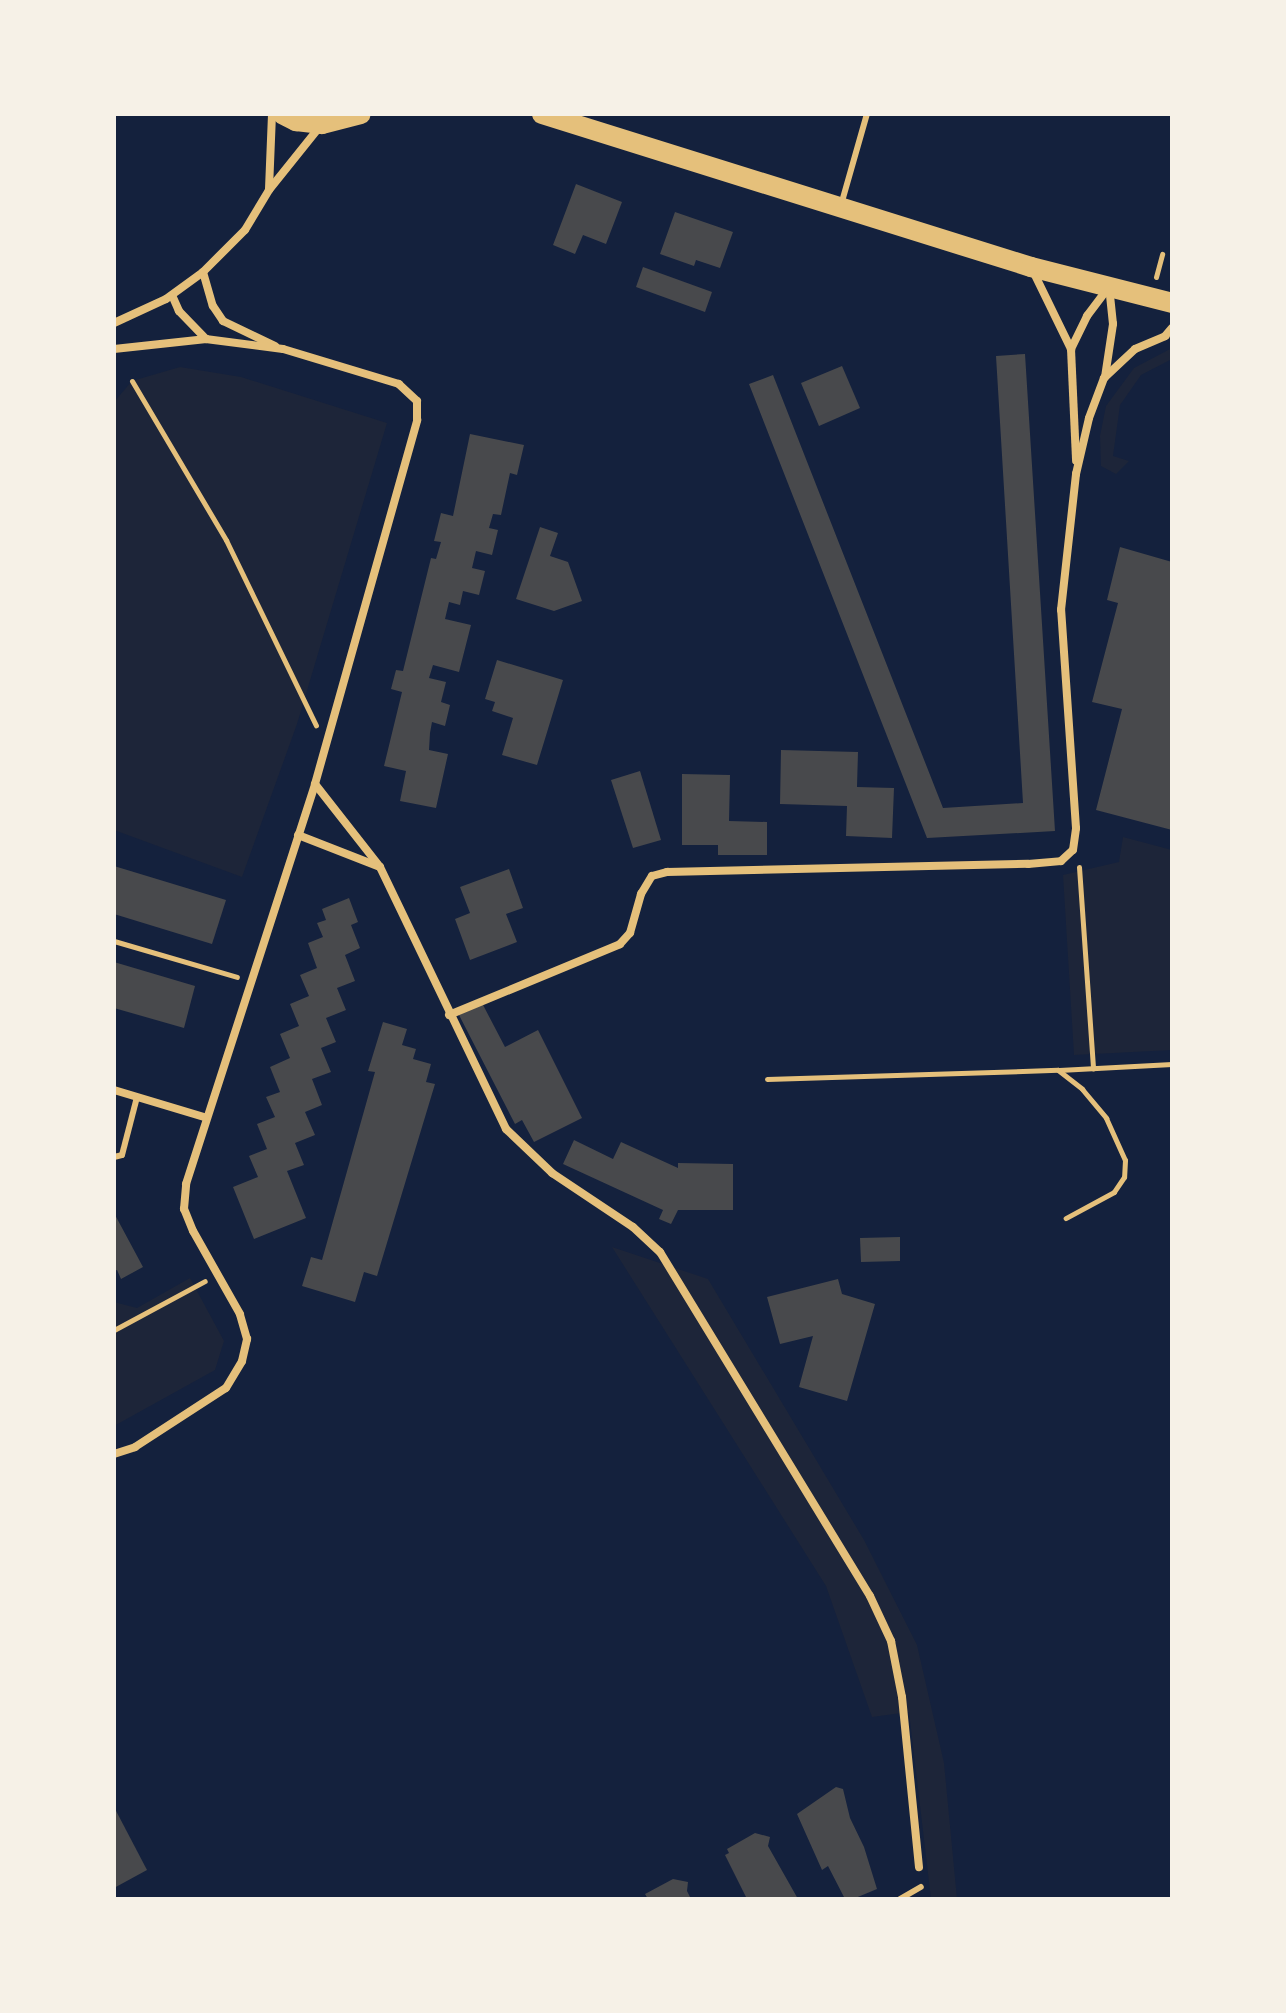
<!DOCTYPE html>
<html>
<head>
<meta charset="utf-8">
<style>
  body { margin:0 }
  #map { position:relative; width:1286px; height:2013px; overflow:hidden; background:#14213d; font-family:"Exo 2",sans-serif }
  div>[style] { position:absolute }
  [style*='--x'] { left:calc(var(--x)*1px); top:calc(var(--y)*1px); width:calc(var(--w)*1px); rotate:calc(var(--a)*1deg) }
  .green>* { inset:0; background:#1d2539 }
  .building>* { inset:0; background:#48494c }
  .path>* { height:5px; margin:-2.5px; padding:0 2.5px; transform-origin:2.5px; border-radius:2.5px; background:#e5c07b }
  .service>* { height:6px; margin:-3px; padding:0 3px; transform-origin:3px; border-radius:3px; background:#e5c07b }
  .minor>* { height:8px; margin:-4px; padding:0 4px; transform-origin:4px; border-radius:4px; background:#e5c07b }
  .primary>* { height:20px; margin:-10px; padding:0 10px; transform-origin:10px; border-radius:10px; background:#e5c07b }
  span { translate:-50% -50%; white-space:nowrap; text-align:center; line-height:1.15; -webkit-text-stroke:8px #f6f1e7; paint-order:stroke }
  .frame { position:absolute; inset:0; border:116px solid #f6f1e7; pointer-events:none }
</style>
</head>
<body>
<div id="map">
  <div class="green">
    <i style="clip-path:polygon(1172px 348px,1172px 359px,1141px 375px,1120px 405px,1113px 456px,1129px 461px,1116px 474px,1101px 466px,1100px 436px,1106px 406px,1134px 368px)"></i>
    <i style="clip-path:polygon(180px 367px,241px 377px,387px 423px,297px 724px,242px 877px,114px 830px,114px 402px,132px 381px)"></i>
    <i style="clip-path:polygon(1123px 837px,1172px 850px,1172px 1050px,1074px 1055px,1063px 875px,1119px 862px)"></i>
    <i style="clip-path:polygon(612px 1247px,708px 1279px,864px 1540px,917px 1645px,944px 1763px,957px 1899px,931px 1899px,909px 1712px,872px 1717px,826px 1586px)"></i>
    <i style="clip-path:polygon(190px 1278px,224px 1341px,215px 1370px,114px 1426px,114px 1302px,137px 1308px)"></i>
  </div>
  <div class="building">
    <i style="clip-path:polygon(576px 184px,622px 202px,606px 244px,583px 235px,575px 254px,553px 245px)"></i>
    <i style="clip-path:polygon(675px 212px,733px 232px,720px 268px,696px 260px,694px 266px,660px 254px)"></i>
    <i style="clip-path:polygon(643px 267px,712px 292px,705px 312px,636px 287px)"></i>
    <i style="clip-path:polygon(1025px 354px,1055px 831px,927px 838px,749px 384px,773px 375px,943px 808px,1023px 803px,996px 356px)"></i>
    <i style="clip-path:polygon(842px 366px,860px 408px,819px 426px,801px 383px)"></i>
    <i style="clip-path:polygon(470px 434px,524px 445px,517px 475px,510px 473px,501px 515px,493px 514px,489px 528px,498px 530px,492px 555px,476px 551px,472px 568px,485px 571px,479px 595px,463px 591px,460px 605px,449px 602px,445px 619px,471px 625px,459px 672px,433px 665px,429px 678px,446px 682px,441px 702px,450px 705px,445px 726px,432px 722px,430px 733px,429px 750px,448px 754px,436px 808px,400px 801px,406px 771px,384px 766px,402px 692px,391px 689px,396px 670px,403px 671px,431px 558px,436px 559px,441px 542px,434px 541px,441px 513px,453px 516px)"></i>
    <i style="clip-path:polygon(540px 527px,558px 533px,550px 556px,568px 562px,582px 601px,554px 611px,516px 599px)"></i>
    <i style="clip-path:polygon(1120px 547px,1172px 562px,1172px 830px,1096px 810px,1122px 709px,1092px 702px,1118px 603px,1107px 600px)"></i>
    <i style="clip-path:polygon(497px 660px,563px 680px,537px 765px,502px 755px,513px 718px,492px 711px,495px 702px,485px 699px)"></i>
    <i style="clip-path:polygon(781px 750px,858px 752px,857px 787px,894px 788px,892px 838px,846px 836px,847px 806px,780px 804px)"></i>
    <i style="clip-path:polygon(640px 771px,661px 840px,633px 848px,611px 780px)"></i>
    <i style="clip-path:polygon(682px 774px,730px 775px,729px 821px,767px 822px,767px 855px,718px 855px,718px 845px,682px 845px)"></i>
    <i style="clip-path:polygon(114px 866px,226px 900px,212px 944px,114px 914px)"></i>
    <i style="clip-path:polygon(509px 869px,523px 908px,506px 914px,517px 942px,470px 960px,455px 919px,470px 913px,460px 887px)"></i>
    <i style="clip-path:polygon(349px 898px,358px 922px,351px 925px,360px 948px,345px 955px,355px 981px,337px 988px,346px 1010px,326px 1018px,336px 1042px,321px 1048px,331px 1072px,312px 1079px,322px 1105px,305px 1112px,315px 1135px,295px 1143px,304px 1165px,287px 1171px,306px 1218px,254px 1239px,233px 1187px,258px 1177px,249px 1156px,267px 1149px,257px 1124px,275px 1117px,266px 1097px,280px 1092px,270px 1067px,290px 1058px,280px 1034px,299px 1026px,290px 1004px,309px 996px,300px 975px,317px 968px,308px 943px,323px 937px,317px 923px,326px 920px,322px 909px)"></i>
    <i style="clip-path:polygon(114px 962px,195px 986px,184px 1028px,114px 1008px)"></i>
    <i style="clip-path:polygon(482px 1003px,505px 1047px,538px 1030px,582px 1118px,534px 1142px,522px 1120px,515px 1124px,459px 1015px)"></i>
    <i style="clip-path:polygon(383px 1022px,407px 1029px,402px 1045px,416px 1049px,413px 1059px,431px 1064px,426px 1082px,435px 1084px,377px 1276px,364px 1272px,355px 1302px,302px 1286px,311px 1257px,322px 1260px,375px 1072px,368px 1071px)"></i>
    <i style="clip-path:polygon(574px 1140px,613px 1159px,621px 1142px,678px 1168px,678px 1163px,733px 1164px,733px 1210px,678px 1210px,671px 1224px,659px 1219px,663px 1210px,563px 1164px)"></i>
    <i style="clip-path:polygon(114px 1213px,143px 1267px,121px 1279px,117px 1270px,114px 1271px)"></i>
    <i style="clip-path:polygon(900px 1237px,900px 1261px,861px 1262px,860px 1238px)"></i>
    <i style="clip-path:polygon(838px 1279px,842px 1294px,875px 1304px,847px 1401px,799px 1387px,813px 1336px,780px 1344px,767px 1297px)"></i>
    <i style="clip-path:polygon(836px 1787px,843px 1789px,850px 1818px,864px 1847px,877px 1889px,853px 1899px,845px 1899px,828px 1866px,822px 1870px,797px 1814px)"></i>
    <i style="clip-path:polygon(114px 1807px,147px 1870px,114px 1888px)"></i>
    <i style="clip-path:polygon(755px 1833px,770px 1837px,768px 1846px,798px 1899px,747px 1899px,725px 1855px,729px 1853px,727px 1849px)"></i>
    <i style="clip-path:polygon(673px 1879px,688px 1882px,687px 1891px,691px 1899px,648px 1899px,645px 1894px)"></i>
  </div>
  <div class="path">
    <i style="--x:1156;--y:277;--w:24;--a:-75"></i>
    <i style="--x:132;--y:381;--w:185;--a:59.4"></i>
    <i style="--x:226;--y:540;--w:206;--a:64.1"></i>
    <i style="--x:1079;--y:867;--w:202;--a:86"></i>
    <i style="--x:114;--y:941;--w:128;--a:16.3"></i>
    <i style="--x:1059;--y:1070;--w:113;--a:-3"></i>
    <i style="--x:767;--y:1079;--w:291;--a:-1.8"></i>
    <i style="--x:1058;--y:1070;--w:31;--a:38"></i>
    <i style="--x:1082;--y:1089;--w:38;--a:50"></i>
    <i style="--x:1106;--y:1118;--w:46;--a:65.7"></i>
    <i style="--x:1125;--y:1160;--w:17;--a:93"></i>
    <i style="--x:1124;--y:1177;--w:18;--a:124"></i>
    <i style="--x:1114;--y:1192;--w:55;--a:151.6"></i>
    <i style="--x:114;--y:1330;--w:103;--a:-28.3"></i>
  </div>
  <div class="service">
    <i style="--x:841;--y:205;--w:95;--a:-74.1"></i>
    <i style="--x:114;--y:1157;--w:8;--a:-14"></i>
    <i style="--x:122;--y:1155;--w:60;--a:-75.5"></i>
    <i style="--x:900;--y:1899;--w:24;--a:-30"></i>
  </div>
  <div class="minor">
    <i style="--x:269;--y:189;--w:75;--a:-87.7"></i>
    <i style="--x:1033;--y:271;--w:87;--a:64"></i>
    <i style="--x:1071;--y:349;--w:112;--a:87.4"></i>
    <i style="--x:203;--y:272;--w:35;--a:74"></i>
    <i style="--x:213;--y:306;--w:18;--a:56"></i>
    <i style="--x:223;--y:321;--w:58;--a:25.7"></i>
    <i style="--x:114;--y:323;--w:57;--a:-24.8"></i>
    <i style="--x:166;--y:299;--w:46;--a:-36.1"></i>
    <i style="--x:203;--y:272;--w:59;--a:-45"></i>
    <i style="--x:245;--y:230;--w:47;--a:-59"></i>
    <i style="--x:269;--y:190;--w:83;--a:-51.3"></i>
    <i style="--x:114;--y:349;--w:93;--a:-6.2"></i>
    <i style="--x:1071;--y:349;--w:37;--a:-64"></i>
    <i style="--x:1087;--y:316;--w:36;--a:-53"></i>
    <i style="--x:1105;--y:377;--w:54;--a:-81.4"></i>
    <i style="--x:1113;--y:324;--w:36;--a:-96"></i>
    <i style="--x:315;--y:784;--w:105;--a:51.9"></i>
    <i style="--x:380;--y:867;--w:291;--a:64.3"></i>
    <i style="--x:506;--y:1129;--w:64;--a:43.7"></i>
    <i style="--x:552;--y:1173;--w:97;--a:33.7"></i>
    <i style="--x:633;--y:1227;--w:37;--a:43"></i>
    <i style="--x:660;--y:1252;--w:403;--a:58.6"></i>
    <i style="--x:870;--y:1596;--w:50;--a:65"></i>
    <i style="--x:891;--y:1641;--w:57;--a:78.9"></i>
    <i style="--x:902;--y:1697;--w:171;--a:84.3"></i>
    <i style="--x:298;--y:835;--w:88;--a:21.3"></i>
    <i style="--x:449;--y:1015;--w:185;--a:-22.5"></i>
    <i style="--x:620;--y:944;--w:15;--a:-48"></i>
    <i style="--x:630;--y:933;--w:41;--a:-74.2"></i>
    <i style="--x:641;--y:894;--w:21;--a:-59"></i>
    <i style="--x:652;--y:876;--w:16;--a:-15"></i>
    <i style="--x:667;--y:872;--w:361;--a:-1.3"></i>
    <i style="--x:1028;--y:864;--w:33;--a:-5"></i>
    <i style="--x:1061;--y:861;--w:16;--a:-43"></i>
    <i style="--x:1073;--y:850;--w:22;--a:-82"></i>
    <i style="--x:1076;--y:828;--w:219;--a:-93.9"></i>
    <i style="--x:1061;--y:610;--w:137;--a:-83.7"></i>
    <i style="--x:1076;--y:474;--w:57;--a:-76.9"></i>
    <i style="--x:1089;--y:418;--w:43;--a:-69.4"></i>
    <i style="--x:1104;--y:378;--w:42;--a:-43.1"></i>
    <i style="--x:1135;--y:349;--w:33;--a:-23"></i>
    <i style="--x:1165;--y:336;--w:11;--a:-49"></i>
    <i style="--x:114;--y:1090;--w:94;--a:16.7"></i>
    <i style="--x:114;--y:1454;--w:22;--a:-18"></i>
    <i style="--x:135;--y:1447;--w:108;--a:-33"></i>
    <i style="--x:226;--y:1388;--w:31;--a:-59"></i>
    <i style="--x:242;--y:1361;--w:23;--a:-77"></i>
    <i style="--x:247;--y:1339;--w:26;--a:-106"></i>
    <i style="--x:240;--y:1314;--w:95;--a:-119.5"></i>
    <i style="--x:193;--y:1231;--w:24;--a:-112"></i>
    <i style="--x:184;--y:1209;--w:25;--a:-85"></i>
    <i style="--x:186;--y:1184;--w:420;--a:-72.1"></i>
    <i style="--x:315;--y:784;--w:378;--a:-74.3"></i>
    <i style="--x:417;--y:420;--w:19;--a:-90"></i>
    <i style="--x:417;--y:401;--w:25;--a:-137"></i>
    <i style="--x:399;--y:384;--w:121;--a:-163.2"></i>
    <i style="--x:283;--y:349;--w:78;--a:-172.6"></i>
    <i style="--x:206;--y:339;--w:39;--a:-134"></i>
    <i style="--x:179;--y:311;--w:17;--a:-114"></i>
  </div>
  <div class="primary">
    <i style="--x:282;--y:114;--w:16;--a:27"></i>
    <i style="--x:296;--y:121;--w:26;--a:7"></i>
    <i style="--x:322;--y:124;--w:40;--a:-14.4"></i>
    <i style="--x:542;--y:114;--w:512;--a:17.37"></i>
    <i style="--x:1031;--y:267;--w:146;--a:14.3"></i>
  </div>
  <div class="frame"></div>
</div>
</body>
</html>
